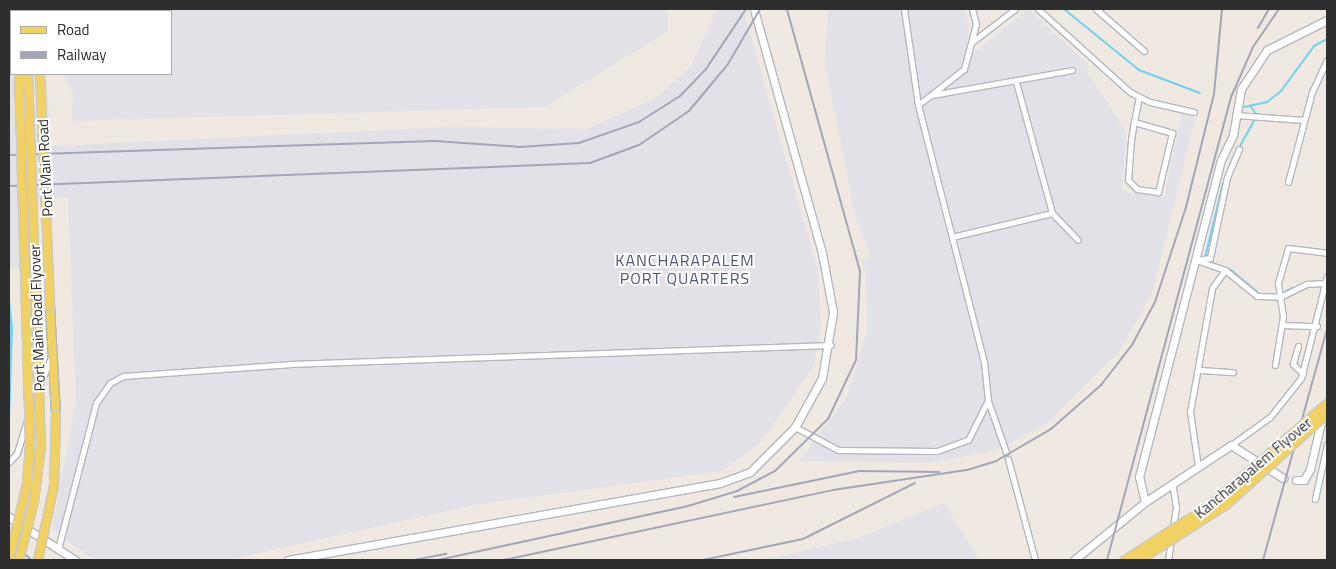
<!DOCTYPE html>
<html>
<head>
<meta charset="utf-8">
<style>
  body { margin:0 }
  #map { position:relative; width:1336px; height:569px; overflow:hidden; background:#efe9e1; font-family:"Titillium Web",sans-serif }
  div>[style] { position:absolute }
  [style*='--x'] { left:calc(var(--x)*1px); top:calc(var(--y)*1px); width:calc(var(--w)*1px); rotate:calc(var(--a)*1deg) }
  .industrial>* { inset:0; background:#e3e1e8 }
  .water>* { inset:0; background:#75cff0 }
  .stream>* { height:2px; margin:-1px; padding:0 1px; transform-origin:1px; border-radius:1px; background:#75cff0 }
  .roads { filter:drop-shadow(1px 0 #b4b7c1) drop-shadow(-1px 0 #b4b7c1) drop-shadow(0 1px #b4b7c1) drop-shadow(0 -1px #b4b7c1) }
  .street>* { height:5px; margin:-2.5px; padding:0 2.5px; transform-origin:2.5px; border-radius:2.5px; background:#fff }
  .secondary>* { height:7px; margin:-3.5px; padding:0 3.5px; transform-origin:3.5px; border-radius:3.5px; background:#fff }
  .primary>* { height:8px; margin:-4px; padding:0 4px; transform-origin:4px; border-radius:4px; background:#f2d163 }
  .rail>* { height:2px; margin:-1px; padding:0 1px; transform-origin:1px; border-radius:1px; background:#a3a6b8 }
  .bridges { filter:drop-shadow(1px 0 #c9c9c9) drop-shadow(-1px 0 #c9c9c9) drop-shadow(0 1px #c9c9c9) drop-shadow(0 -1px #c9c9c9) }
  .primary-bridge>* { height:8px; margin:-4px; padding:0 4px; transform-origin:4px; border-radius:4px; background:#f2d163 }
  span { translate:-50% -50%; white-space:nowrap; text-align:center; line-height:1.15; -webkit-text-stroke:4px #fff; paint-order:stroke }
  .street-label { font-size:15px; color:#2e2e2e }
  .neighbourhood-label { font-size:16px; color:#4d5680; letter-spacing:1px }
  .frame { position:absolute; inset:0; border:10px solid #2e2e2e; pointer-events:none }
  .legend { position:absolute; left:10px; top:10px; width:162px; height:65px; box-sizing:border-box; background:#fff; border:1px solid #ababab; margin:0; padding:6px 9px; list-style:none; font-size:15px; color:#2e2e2e }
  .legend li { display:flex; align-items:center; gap:10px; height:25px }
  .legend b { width:25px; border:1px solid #ababab }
</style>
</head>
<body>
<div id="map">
  <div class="industrial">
    <i style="clip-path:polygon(9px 9px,17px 9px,11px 11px,11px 74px,31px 74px,47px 80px,51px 146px,450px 127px,587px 129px,656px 98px,691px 66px,717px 9px,743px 9px,818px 271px,821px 329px,814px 365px,762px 441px,723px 471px,474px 505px,227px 560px,94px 560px,52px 529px,76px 402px,68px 197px,18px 201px,22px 267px,9px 268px)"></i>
    <i style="clip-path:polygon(55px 9px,667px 9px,668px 31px,545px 107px,72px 121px,73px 93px,63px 74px,171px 74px,171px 11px)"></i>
    <i style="clip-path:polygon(828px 9px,964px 9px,969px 24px,967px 47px,975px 52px,1028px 9px,1088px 64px,1087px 71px,1126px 132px,1122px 191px,1164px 197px,1182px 114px,1195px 118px,1153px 291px,1120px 350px,1045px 425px,994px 451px,930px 463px,799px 461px,846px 398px,867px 331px,866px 272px,861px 261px,871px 257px,855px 216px,825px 63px)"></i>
    <i style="clip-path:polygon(944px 503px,979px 560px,764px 560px,858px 538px)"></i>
  </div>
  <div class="water">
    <i style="clip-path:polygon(9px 290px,13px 329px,9px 449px)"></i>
  </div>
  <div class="stream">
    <i style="--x:1064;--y:9;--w:97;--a:39.1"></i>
    <i style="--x:1139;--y:70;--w:65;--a:20.7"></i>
    <i style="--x:1244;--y:107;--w:24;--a:-12"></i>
    <i style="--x:1267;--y:102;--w:18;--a:-38"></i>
    <i style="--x:1281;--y:91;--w:56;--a:-53.7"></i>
    <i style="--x:1314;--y:46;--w:15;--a:-28"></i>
    <i style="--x:1251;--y:107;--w:9;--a:54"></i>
    <i style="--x:1230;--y:164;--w:51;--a:-60.9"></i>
    <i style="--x:1205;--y:258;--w:77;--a:-76.5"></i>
    <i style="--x:1212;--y:263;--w:20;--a:20"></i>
    <i style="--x:1231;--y:270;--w:39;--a:40"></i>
    <i style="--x:1281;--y:294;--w:13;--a:-29"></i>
  </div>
  <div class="roads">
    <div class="street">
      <i style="--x:1038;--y:9;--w:124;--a:42.1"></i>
      <i style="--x:1130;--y:92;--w:22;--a:27"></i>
      <i style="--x:1150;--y:102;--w:45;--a:12.8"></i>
      <i style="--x:1096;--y:9;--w:64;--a:41.2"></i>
      <i style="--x:972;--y:42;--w:54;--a:-37.5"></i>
      <i style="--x:1016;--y:82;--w:136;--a:74.6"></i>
      <i style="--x:932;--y:95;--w:142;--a:-10.1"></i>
      <i style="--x:918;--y:105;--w:58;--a:-38"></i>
      <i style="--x:964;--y:69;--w:47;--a:-75.1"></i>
      <i style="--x:976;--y:24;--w:16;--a:-105"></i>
      <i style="--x:1235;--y:115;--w:69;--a:4.1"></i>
      <i style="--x:1134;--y:122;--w:40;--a:16"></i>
      <i style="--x:1172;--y:133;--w:61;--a:103.3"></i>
      <i style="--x:1158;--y:192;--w:21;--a:-172"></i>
      <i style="--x:1137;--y:189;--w:13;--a:-135"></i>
      <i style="--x:1128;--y:180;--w:40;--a:-85.7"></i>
      <i style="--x:1131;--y:140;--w:18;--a:-81"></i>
      <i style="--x:1134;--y:122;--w:25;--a:-79"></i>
      <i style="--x:1239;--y:149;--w:30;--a:113"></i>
      <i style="--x:1227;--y:177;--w:83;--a:101.9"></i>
      <i style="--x:1210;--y:258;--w:14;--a:172"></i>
      <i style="--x:1196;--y:260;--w:31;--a:19"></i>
      <i style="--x:1225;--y:270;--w:41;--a:39.1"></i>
      <i style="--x:1257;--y:296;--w:23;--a:2"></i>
      <i style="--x:1280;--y:297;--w:30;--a:-26"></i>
      <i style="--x:1307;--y:284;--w:19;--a:-3"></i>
      <i style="--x:1288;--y:182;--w:93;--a:-75.1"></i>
      <i style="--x:1312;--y:92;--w:35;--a:-65"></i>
      <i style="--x:952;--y:237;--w:103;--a:-13.5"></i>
      <i style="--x:1052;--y:213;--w:37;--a:46"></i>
      <i style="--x:1282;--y:325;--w:35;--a:2"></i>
      <i style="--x:1298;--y:346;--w:19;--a:106"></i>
      <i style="--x:1293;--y:364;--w:14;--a:45"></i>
      <i style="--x:1275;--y:365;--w:50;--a:-80.7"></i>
      <i style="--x:1283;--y:316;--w:33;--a:-99"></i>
      <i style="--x:1278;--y:283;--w:36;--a:-74"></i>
      <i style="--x:1288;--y:248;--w:39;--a:7"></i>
      <i style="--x:1201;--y:370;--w:32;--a:4"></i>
      <i style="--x:988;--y:401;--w:54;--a:70.6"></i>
      <i style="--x:31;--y:407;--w:54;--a:-68.2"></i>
      <i style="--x:795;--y:427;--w:49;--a:28.1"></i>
      <i style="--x:838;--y:450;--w:99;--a:0.6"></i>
      <i style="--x:937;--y:451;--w:33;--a:-20"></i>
      <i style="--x:968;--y:440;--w:45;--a:-63.4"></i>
      <i style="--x:988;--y:400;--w:38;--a:-96"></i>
      <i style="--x:984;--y:362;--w:265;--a:-104.4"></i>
      <i style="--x:918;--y:105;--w:97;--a:-98.3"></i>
      <i style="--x:1231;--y:445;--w:48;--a:-35.7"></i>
      <i style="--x:1270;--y:417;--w:50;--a:-51.5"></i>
      <i style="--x:1301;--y:378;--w:105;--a:-75.7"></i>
      <i style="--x:1008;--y:459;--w:105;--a:75"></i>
      <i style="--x:9;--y:462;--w:12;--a:-48"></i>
      <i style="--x:17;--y:453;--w:34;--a:-73"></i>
      <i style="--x:1198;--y:466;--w:55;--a:-98.4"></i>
      <i style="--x:1190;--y:412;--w:126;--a:-79.9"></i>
      <i style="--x:1212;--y:288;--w:22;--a:-54"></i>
      <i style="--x:1315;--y:499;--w:56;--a:-77.7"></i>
      <i style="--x:58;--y:549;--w:151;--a:-75.4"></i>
      <i style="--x:96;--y:403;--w:24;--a:-55"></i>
      <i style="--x:110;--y:383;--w:15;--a:-28"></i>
      <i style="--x:123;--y:376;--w:166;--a:-4.1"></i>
      <i style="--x:289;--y:364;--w:542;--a:-2.01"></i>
      <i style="--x:1168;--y:560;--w:54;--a:-81.4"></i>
      <i style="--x:1176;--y:507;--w:24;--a:-99"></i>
    </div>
    <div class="secondary">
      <i style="--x:1296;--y:480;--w:8;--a:0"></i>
      <i style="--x:1304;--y:480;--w:13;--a:-61"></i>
      <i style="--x:1310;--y:469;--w:52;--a:-76.8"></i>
      <i style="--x:1145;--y:502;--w:26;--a:-103"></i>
      <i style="--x:1139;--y:477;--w:327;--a:-75.5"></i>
      <i style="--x:1221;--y:160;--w:28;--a:-64"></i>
      <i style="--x:1233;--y:135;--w:47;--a:-80.1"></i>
      <i style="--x:1241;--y:89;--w:47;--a:-56.3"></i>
      <i style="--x:1267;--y:50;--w:67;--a:-26.6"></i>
      <i style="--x:9;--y:517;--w:79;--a:33.1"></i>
      <i style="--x:288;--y:560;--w:439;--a:-10.1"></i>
      <i style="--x:720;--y:483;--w:32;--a:-20"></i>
      <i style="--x:750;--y:472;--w:64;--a:-45"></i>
      <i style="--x:795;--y:427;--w:56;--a:-61.1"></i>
      <i style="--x:822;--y:378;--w:67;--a:-80.5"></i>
      <i style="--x:833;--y:312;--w:60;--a:-100.6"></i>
      <i style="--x:822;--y:253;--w:253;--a:-105.6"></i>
      <i style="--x:1074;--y:560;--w:92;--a:-39.2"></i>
      <i style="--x:1145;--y:502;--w:103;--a:-33.5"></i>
      <i style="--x:1231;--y:445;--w:62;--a:32.4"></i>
    </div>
    <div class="primary">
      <i style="--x:17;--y:9;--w:2;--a:90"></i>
      <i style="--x:27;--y:9;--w:2;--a:90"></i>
      <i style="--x:37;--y:9;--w:2;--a:90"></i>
      <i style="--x:50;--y:307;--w:108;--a:86.8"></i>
    </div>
  </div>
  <div class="rail">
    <i style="--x:1258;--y:28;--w:22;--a:-60"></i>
    <i style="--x:9;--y:155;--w:426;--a:-1.9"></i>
    <i style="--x:435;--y:141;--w:85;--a:4"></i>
    <i style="--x:520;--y:147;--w:59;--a:-3.9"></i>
    <i style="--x:579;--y:143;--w:64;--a:-19.3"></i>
    <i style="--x:639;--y:122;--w:49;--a:-32.4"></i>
    <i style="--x:680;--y:96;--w:37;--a:-46"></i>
    <i style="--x:706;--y:69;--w:72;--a:-56.3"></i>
    <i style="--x:9;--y:186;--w:581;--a:-2.27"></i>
    <i style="--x:590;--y:163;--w:52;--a:-20.2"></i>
    <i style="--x:639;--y:145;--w:60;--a:-34.2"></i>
    <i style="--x:689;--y:111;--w:61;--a:-50.3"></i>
    <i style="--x:728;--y:64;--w:64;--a:-59.8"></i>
    <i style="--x:734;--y:497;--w:128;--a:-11.7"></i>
    <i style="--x:859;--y:471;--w:80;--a:0.7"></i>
    <i style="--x:9;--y:540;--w:30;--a:42"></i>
    <i style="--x:414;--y:560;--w:33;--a:-11"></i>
    <i style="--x:438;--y:560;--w:256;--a:-12.2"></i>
    <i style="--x:688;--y:506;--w:51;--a:-17"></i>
    <i style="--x:737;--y:491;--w:43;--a:-27.8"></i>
    <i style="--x:775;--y:471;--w:74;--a:-44.5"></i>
    <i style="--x:828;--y:419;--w:65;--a:-64.6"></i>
    <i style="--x:856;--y:360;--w:89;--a:-87.4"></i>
    <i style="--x:860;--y:271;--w:272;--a:-105.6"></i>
    <i style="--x:504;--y:560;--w:336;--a:-12"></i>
    <i style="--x:833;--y:490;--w:135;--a:-8.5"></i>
    <i style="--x:967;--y:470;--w:30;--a:-17"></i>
    <i style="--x:996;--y:461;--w:64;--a:-30.2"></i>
    <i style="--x:1051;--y:429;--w:67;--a:-41.3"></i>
    <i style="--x:1101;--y:385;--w:51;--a:-52.2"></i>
    <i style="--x:1132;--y:345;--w:49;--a:-61.9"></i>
    <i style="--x:1155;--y:302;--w:100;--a:-71.9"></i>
    <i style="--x:1186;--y:207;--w:116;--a:-76.1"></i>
    <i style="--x:1214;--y:94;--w:85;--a:-84.6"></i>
    <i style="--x:703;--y:560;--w:102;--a:-11.9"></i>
    <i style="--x:803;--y:539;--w:125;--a:-26.6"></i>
    <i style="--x:1107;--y:560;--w:482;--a:-75"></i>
    <i style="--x:1232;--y:95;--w:52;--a:-66.4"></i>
    <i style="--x:1253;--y:47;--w:46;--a:-55.6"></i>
    <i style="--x:1263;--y:560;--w:239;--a:-74.5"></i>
  </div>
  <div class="bridges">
    <div class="primary-bridge">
      <i style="--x:40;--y:74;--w:233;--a:87.5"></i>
      <i style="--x:9;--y:560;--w:78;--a:-76.7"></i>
      <i style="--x:27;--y:484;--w:40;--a:-85.7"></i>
      <i style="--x:30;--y:444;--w:370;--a:-91.7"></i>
      <i style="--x:19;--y:560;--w:60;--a:-75.5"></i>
      <i style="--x:34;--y:502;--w:56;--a:-82.9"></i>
      <i style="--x:41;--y:446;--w:372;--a:-92"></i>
      <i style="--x:38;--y:560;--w:76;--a:-77.8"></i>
      <i style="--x:54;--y:486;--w:71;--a:-88.4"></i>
      <i style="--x:1125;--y:560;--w:98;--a:-32.6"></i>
      <i style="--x:1208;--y:507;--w:157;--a:-40.9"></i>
      <i style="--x:1140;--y:560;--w:102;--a:-32.6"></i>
      <i style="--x:1226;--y:505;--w:136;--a:-42"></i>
    </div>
  </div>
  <div class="street-label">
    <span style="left:45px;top:168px;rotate:-93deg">Port Main Road</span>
    <span style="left:37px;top:318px;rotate:-92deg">Port Main Road Flyover</span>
    <span style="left:1253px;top:468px;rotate:-40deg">Kancharapalem Flyover</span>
  </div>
  <div class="neighbourhood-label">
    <span style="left:685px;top:269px">KANCHARAPALEM<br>PORT QUARTERS</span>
  </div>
  <div class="frame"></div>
  <ul class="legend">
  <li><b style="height:6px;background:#f2d163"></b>Road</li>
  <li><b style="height:6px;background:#a3a6b8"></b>Railway</li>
  </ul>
</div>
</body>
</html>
